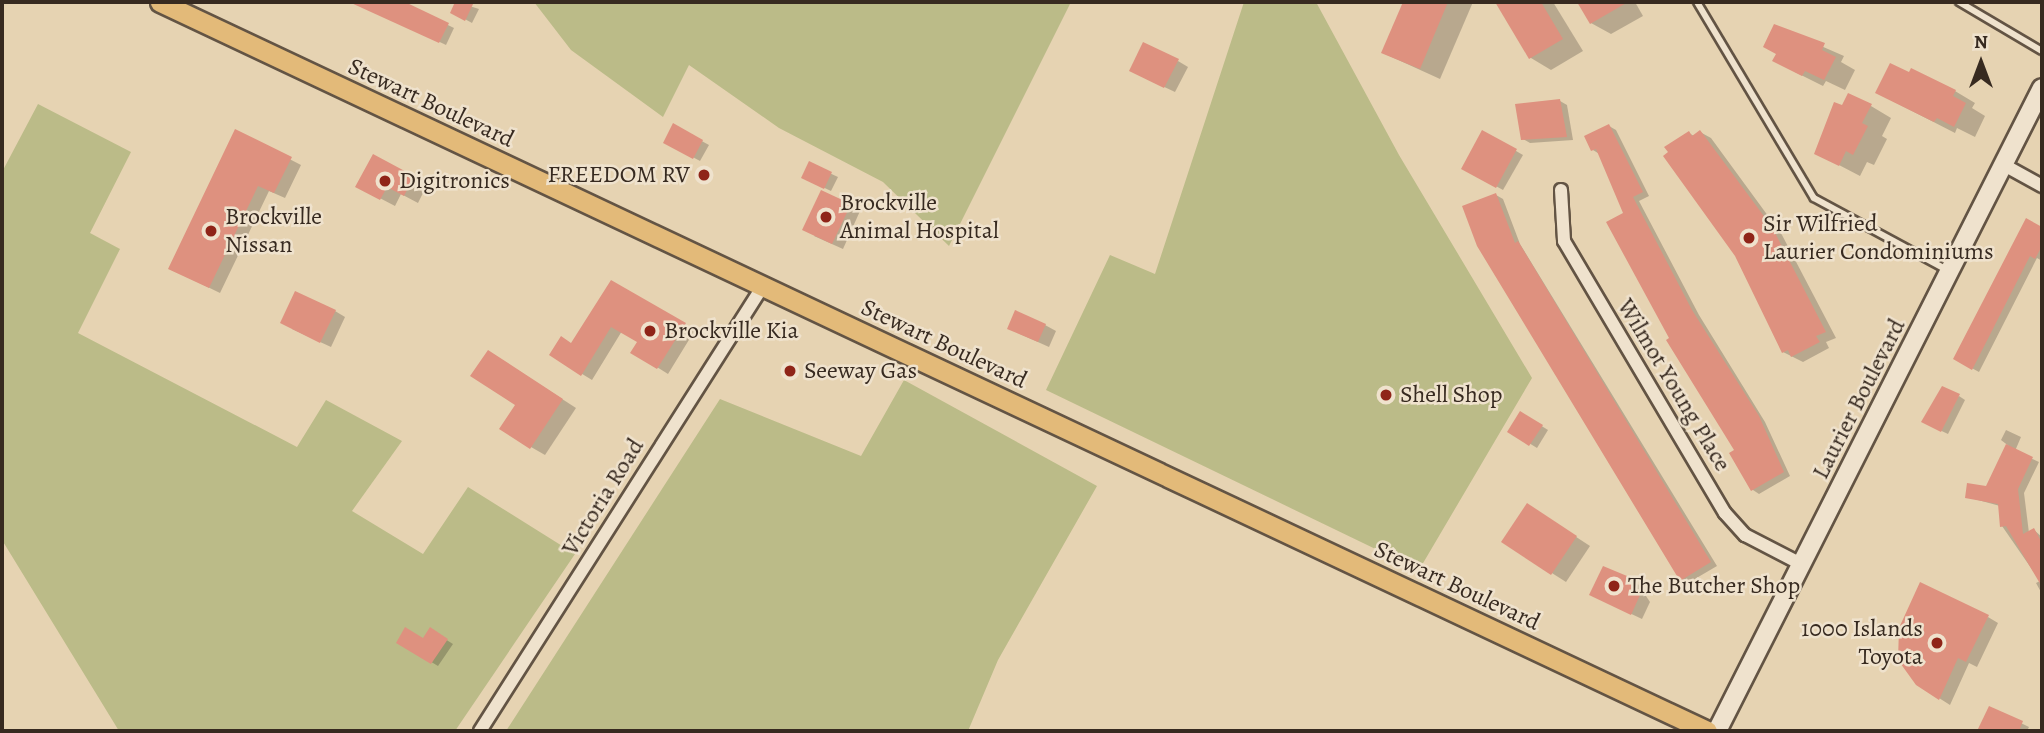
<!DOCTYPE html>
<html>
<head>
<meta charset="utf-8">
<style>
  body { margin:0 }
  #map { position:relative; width:2044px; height:733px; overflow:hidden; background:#e6d3b2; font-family:Alegreya,serif }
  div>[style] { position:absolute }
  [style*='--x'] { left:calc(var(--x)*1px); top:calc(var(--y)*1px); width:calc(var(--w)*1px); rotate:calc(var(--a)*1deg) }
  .green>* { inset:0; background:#bb8 }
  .shadow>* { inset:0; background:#0003 }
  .building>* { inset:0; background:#de917f }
  .roads { filter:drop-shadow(2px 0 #635444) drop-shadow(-2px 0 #635444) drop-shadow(0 2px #635444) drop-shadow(0 -2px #635444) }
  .lane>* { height:6px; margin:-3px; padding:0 3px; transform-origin:3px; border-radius:3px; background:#efe2cd }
  .street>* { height:12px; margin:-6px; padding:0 6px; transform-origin:6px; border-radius:6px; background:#efe2cd }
  .secondary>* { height:18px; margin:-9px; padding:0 9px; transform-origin:9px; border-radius:9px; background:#efe2cd }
  .primary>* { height:19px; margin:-9.5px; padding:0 9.5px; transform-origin:9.5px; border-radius:9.5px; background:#e3ba79 }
  .dots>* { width:19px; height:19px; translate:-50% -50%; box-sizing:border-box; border:4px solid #efe2cd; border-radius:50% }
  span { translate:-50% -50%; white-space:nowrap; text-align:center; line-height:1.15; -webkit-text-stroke:5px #efe2cd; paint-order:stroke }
  .street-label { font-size:24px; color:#372a20 }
  .poi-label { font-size:24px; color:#372a20 }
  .right { translate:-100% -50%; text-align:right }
  .left { translate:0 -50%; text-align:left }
  .frame { position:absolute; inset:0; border:4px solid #372a20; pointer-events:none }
  .north { position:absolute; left:1946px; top:28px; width:70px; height:70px; -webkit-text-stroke:5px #efe2cd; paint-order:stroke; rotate:0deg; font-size:19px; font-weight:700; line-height:28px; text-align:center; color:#372a20 }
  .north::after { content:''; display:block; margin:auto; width:24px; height:32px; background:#372a20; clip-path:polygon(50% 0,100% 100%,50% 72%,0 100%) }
</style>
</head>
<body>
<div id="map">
  <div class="green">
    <i style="clip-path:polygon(534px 2px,1071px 2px,949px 246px,883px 182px,779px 128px,689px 65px,663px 117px,571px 50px)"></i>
    <i style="clip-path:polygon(1244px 2px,1316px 2px,1399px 155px,1532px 378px,1419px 570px,1046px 390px,1110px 255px,1155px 274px)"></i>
    <i style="clip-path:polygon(38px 104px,131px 152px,90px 233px,120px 249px,78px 333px,297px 447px,326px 400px,402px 441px,352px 511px,423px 554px,468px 487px,575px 554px,455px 731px,119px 731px,2px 540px,2px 172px)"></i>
    <i style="clip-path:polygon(904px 380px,1097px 486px,998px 660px,968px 731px,506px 731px,720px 399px,861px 456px)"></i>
  </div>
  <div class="shadow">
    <i style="clip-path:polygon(356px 2px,401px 2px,454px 28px,446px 45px)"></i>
    <i style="clip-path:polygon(457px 2px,479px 9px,472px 23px,452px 12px)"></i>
    <i style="clip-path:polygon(1405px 2px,1473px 2px,1440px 79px,1383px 53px)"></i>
    <i style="clip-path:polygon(1497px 2px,1553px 2px,1583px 51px,1551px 70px,1531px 58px)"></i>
    <i style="clip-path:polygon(1579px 2px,1635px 2px,1643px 16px,1611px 34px,1591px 23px)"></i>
    <i style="clip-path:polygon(1775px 26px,1844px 56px,1841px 62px,1855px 70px,1845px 90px,1826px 81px,1823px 86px,1795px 72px,1778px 54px)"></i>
    <i style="clip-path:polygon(1178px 61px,1188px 67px,1175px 92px,1141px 76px)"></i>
    <i style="clip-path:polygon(1955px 91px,1975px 103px,1972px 108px,1985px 116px,1975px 137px,1957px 128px,1955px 133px,1877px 93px)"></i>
    <i style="clip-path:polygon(1560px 101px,1567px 105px,1573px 140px,1530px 143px,1523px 139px)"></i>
    <i style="clip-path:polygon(1871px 106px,1891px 118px,1882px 136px,1887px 139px,1874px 165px,1867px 162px,1860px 176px,1816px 153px,1842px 108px)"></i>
    <i style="clip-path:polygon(674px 126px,709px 145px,700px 161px,665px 142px)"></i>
    <i style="clip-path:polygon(1609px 126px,1616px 130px,1649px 196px,1639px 201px,1699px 315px,1765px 422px,1790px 476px,1759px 494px,1753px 490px,1736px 450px,1671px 339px,1626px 214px,1601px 155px,1593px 150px)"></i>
    <i style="clip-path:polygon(235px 131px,301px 165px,285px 198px,269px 191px,220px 293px,181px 274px)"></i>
    <i style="clip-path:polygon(1483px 132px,1523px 155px,1503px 190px,1463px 168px)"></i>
    <i style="clip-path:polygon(1700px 132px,1711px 138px,1782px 235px,1836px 338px,1826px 342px,1829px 348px,1803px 362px,1783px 352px,1689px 133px,1694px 136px)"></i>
    <i style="clip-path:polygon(374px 156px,427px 185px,418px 203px,401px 194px,395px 206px,372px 194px)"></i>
    <i style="clip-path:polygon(810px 164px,838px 177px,831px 191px,810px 181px)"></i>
    <i style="clip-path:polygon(1496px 195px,1503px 199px,1520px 244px,1717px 566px,1688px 583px,1681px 579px,1479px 245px)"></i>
    <i style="clip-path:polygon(850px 205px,860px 211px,843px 249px,814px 236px)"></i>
    <i style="clip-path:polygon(2027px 221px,2042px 229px,2042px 261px,2037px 258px,1979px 372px,1955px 359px)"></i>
    <i style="clip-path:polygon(611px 283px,695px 330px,668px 374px,633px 352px,639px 342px,622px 331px,592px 380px,551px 355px,572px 345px)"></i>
    <i style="clip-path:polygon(335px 311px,345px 317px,331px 347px,292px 329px)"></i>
    <i style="clip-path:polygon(1045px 325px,1056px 331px,1049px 347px,1020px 334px)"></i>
    <i style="clip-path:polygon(502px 360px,576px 408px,545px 455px,531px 447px)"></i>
    <i style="clip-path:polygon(1959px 396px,1965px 400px,1948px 434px,1929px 425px)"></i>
    <i style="clip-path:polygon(1521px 413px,1548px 430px,1537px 448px,1509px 431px)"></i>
    <i style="clip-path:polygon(2006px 430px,2021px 437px,2015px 451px,2039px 462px,2024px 493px,2029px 533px,2034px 530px,2042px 537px,2042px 594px,2036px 583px,2040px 581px,2002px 526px,2000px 506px,1967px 497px,1988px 488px,2014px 450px,2001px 440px)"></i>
    <i style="clip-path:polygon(1541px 514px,1590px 546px,1566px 582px,1503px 542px)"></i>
    <i style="clip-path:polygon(1626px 578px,1638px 584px,1650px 602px,1642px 619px,1602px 600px)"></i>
    <i style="clip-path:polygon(1988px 617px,1998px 623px,1977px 667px,1969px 663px,1950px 705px,1917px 684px)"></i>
    <i style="clip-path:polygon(437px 634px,453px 644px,438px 666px,398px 642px,423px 640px)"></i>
    <i style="clip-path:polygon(1990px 708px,2029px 727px,2027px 731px,1979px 731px)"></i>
  </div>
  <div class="building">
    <i style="clip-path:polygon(349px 2px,405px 2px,449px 23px,439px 43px)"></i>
    <i style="clip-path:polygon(455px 2px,474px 2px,465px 21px,450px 13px)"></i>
    <i style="clip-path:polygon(1403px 2px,1448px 2px,1420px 69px,1381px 53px)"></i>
    <i style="clip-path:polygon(1495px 2px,1541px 2px,1563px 39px,1529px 59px)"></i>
    <i style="clip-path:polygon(1577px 2px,1628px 2px,1590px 24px)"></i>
    <i style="clip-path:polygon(1774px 24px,1825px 43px,1822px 50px,1836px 57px,1824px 80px,1805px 71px,1802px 76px,1772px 61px,1776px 54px,1763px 47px)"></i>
    <i style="clip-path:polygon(1143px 42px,1179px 59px,1164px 88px,1129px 71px)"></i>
    <i style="clip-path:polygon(1890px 63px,1909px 72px,1911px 68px,1956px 90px,1953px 96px,1966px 103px,1954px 127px,1937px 118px,1934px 122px,1875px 93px)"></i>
    <i style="clip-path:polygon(1848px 93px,1872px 104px,1862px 123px,1868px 126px,1853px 155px,1846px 151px,1839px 166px,1814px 154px,1834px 102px,1842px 105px)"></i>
    <i style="clip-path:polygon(1560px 99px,1567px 137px,1521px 140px,1515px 104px)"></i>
    <i style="clip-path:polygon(673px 123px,703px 140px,693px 159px,663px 143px)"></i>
    <i style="clip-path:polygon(1609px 124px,1643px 192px,1633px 197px,1692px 310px,1759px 416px,1784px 472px,1751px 491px,1729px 453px,1734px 450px,1666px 340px,1669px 338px,1606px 222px,1623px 213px,1596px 149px,1591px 151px,1584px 136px)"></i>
    <i style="clip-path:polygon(235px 129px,292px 157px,274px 193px,258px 186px,209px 288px,168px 269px)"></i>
    <i style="clip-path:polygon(1482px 130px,1517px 149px,1496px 188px,1461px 169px)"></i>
    <i style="clip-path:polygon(1700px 130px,1772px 227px,1826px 332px,1816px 336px,1820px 342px,1791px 357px,1788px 350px,1782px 353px,1735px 256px,1663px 156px,1668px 152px,1664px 147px,1689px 131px,1692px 136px)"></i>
    <i style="clip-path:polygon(373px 154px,414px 176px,404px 196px,387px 187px,380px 200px,355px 187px)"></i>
    <i style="clip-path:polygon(809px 161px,832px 172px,824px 189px,801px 178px)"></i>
    <i style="clip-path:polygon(821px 190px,851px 204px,832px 244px,802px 230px)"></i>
    <i style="clip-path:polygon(1496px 193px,1515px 243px,1518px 241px,1711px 562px,1680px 581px,1477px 246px,1462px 206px)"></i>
    <i style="clip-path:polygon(2026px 218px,2042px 227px,2042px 246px,2035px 259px,2030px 256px,1972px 370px,1953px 359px)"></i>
    <i style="clip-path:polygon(611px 280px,686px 323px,657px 369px,630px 353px,637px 342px,611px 327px,581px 376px,549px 355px,561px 336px,571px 343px)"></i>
    <i style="clip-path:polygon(295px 291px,336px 310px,320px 343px,280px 323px)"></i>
    <i style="clip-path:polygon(1015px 310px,1046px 324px,1038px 342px,1007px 329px)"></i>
    <i style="clip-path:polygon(488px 350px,563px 399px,530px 449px,499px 429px,515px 405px,470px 376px)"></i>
    <i style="clip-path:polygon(1942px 386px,1960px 394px,1941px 432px,1921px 422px)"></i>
    <i style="clip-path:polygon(1520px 411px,1543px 425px,1529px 446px,1507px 432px)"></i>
    <i style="clip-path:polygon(2006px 444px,2033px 457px,2018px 489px,2023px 534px,2034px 528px,2042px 543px,2042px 587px,2006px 526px,2000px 527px,1998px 504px,1965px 498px,1967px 483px,1986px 486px)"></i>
    <i style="clip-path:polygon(1527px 503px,1577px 536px,1551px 575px,1501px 542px)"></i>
    <i style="clip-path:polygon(1603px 566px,1627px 576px,1640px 595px,1631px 615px,1589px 595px)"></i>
    <i style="clip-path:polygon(1920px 582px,1989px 615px,1966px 662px,1958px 658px,1939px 700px,1916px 685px,1898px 660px,1899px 628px)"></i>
    <i style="clip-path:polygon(405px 627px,423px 638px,430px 627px,448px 639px,431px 664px,396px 643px)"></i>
    <i style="clip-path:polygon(1989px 706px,2023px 721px,2019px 731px,1977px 731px)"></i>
  </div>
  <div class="roads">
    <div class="lane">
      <i style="--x:1697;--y:2;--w:228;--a:59.2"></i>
      <i style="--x:1814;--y:198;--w:151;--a:28.4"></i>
      <i style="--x:1959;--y:2;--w:96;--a:30.6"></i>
    </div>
    <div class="street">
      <i style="--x:2002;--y:164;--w:46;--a:28.8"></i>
      <i style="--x:1561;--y:190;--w:51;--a:86.6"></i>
      <i style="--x:1564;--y:241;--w:316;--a:59.4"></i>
      <i style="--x:1725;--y:513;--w:30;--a:48"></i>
      <i style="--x:1745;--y:535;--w:65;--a:27.3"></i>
      <i style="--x:480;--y:731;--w:527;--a:-57.55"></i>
    </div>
    <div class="secondary">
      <i style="--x:1717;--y:731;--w:720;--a:-63.19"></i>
    </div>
    <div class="primary">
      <i style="--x:160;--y:2;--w:1710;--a:25.23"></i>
    </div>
  </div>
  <div class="dots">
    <i style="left:704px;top:175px;background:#8f2418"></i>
    <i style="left:385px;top:181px;background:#8f2418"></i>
    <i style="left:826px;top:217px;background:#8f2418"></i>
    <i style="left:211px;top:231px;background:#8f2418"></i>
    <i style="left:1749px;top:238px;background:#8f2418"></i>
    <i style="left:650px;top:331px;background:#8f2418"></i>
    <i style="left:790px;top:371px;background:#8f2418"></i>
    <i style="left:1386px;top:395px;background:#8f2418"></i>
    <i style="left:1614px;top:586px;background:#8f2418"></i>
    <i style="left:1937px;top:643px;background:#8f2418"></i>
  </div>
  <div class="street-label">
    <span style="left:431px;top:103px;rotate:25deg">Stewart Boulevard</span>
    <span style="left:944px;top:344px;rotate:25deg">Stewart Boulevard</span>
    <span style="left:1674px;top:385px;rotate:59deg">Wilmot Young Place</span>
    <span style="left:1859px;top:399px;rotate:-63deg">Laurier Boulevard</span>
    <span style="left:603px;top:497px;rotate:-58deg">Victoria Road</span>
    <span style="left:1457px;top:586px;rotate:25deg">Stewart Boulevard</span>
  </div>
  <div class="poi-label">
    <span class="right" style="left:690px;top:175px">FREEDOM RV</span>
    <span class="left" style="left:399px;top:181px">Digitronics</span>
    <span class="left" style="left:840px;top:217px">Brockville<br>Animal Hospital</span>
    <span class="left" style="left:225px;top:231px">Brockville<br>Nissan</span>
    <span class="left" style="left:1763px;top:238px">Sir Wilfried<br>Laurier Condominiums</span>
    <span class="left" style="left:664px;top:331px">Brockville Kia</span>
    <span class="left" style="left:804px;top:371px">Seeway Gas</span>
    <span class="left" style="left:1400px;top:395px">Shell Shop</span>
    <span class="left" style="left:1628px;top:586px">The Butcher Shop</span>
    <span class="right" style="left:1923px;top:643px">1000 Islands<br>Toyota</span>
  </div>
  <div class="frame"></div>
  <div class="north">N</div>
</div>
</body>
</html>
